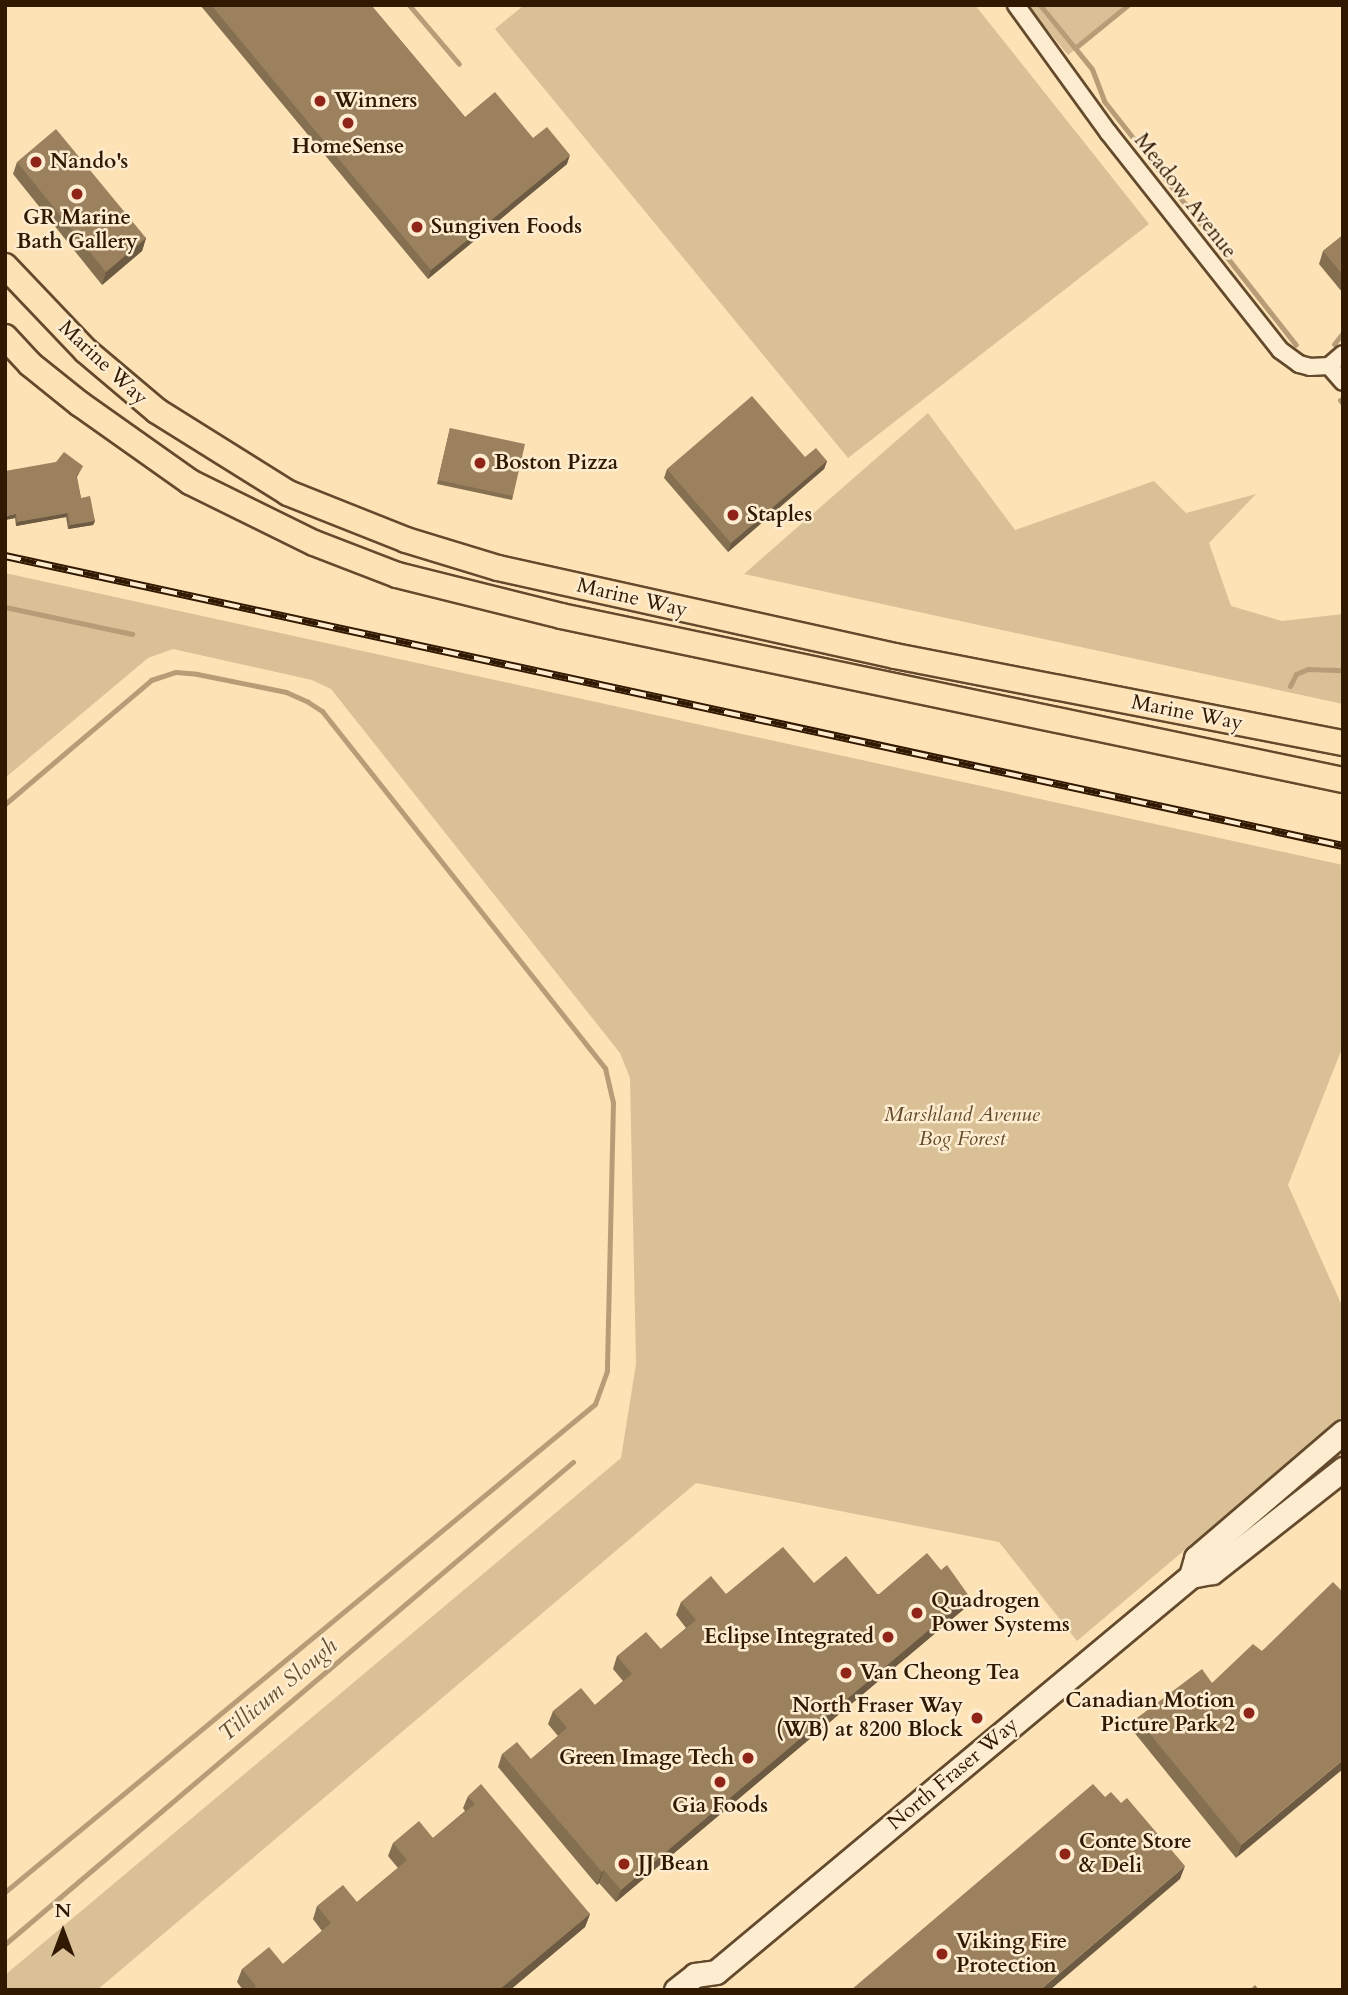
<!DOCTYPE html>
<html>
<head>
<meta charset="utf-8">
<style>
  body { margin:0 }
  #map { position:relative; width:1348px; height:1995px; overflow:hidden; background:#fce2b5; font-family:Cardo,serif }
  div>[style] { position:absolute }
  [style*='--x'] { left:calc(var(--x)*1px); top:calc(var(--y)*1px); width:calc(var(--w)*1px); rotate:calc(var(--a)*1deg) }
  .green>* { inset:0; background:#d9c096 }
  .stream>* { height:5px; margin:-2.5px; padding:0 2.5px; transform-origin:2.5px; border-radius:2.5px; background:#b79d77 }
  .roads { filter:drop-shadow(2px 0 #644a2d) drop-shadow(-2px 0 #644a2d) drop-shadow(0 2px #644a2d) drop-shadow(0 -2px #644a2d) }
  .street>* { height:16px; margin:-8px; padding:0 8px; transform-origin:8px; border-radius:8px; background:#fdeccf }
  .secondary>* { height:23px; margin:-11.5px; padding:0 11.5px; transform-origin:11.5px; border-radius:11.5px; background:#fdeccf }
  .primary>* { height:24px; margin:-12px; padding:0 12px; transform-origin:12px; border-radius:12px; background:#fce2b5 }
  .rail>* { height:8px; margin-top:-4px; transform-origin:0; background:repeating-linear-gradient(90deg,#fdeccf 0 16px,#311800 0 32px); box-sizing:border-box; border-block:2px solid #311800 }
  .wall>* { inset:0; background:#856f51 }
  .shaded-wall>* { inset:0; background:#6c5a42 }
  .building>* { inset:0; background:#9b815e }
  .dots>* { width:19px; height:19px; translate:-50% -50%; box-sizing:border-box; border:4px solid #fdeccf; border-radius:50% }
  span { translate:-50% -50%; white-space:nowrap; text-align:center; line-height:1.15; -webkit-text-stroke:5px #fdeccf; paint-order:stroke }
  .poi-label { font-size:21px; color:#311800; font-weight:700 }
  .left { translate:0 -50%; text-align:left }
  .right { translate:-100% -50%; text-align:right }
  .street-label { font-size:21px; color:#311800 }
  .park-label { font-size:21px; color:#634a2d; font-style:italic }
  .water-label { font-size:23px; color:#674d30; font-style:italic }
  .frame { position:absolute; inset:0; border:7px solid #311800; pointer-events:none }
  .north { position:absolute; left:28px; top:1897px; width:70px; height:70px; -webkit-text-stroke:5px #fdeccf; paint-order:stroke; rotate:0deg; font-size:19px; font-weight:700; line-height:28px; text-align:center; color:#311800 }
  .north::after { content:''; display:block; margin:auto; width:24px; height:32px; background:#311800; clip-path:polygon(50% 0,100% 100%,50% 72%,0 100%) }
</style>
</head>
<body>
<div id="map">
  <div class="green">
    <i style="clip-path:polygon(524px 5px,975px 5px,1149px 224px,848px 458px,495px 29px)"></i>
    <i style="clip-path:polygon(1027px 5px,1133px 5px,1068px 55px)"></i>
    <i style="clip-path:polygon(928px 413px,1015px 530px,1154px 481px,1186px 513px,1256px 494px,1209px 543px,1231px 606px,1282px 621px,1343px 614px,1343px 704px,744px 574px)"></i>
    <i style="clip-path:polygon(5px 573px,1343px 865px,1343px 1046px,1288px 1185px,1343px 1308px,1343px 1416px,1077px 1641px,999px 1542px,696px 1483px,97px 1990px,5px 1990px,5px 1975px,621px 1458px,636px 1364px,630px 1078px,620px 1053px,331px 689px,312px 680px,173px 649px,148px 658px,5px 778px)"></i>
  </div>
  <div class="stream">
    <i style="--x:409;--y:5;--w:77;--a:49.7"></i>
    <i style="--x:1040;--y:5;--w:82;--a:50.9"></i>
    <i style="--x:1092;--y:69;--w:34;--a:69"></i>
    <i style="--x:1104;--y:101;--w:310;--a:51.8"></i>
    <i style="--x:1075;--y:48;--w:68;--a:-39.1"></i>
    <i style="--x:1334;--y:344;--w:14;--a:-51"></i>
    <i style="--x:1340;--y:400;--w:5;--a:53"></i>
    <i style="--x:5;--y:607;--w:130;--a:12"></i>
    <i style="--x:1290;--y:686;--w:13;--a:-63"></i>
    <i style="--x:1296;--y:674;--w:13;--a:-23"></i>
    <i style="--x:1308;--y:669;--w:35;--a:2"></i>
    <i style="--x:5;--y:804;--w:192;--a:-40.3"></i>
    <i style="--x:151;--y:680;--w:26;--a:-18"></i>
    <i style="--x:176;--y:672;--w:21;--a:5"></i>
    <i style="--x:197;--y:674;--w:91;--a:11.4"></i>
    <i style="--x:286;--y:692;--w:24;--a:24"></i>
    <i style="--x:308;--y:702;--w:17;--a:33"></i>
    <i style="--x:322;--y:711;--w:456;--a:51.6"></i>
    <i style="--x:605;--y:1068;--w:35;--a:77"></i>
    <i style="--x:613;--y:1102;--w:269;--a:91.3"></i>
    <i style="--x:607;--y:1371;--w:35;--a:110"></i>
    <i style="--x:595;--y:1404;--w:766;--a:140.41"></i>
    <i style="--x:5;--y:1944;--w:745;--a:-40.32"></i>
  </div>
  <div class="roads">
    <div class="street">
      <i style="--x:1016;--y:5;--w:157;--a:54.1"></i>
      <i style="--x:1108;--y:132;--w:278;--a:51.7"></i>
      <i style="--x:1280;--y:350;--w:24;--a:36"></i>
      <i style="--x:1299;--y:364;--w:11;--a:15"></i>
      <i style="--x:1310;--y:367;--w:19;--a:-3"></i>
      <i style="--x:1329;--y:366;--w:18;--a:-41"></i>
      <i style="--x:1329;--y:366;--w:21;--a:49"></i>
    </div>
    <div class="secondary">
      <i style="--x:1191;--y:1576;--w:19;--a:-74"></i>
      <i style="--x:1196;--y:1558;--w:194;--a:-40.6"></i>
      <i style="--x:676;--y:1990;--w:24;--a:-38"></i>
      <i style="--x:695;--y:1975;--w:21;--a:-8"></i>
      <i style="--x:716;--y:1972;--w:618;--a:-39.82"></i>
      <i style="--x:1191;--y:1576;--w:21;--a:-11"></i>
      <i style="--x:1212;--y:1572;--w:167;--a:-38.2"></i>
    </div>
    <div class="primary">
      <i style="--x:5;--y:266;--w:117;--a:46.4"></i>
      <i style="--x:86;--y:351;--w:93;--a:40.2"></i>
      <i style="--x:157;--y:411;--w:155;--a:32"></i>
      <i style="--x:288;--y:493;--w:127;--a:21.7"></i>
      <i style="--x:406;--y:540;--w:96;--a:16.9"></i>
      <i style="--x:498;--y:568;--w:407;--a:12.5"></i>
      <i style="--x:895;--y:656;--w:456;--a:11"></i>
      <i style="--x:5;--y:337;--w:37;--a:47"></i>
      <i style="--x:30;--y:364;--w:64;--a:38.7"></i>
      <i style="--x:80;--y:404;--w:135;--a:35.3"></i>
      <i style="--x:190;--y:482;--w:138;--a:26.2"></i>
      <i style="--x:314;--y:543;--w:89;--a:21.1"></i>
      <i style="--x:397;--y:575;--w:169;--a:14"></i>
      <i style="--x:561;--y:616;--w:799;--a:11.84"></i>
    </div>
  </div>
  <div class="rail">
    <i style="--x:5;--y:556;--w:1369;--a:12.23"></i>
  </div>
  <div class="wall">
    <i style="clip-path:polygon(200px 5px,371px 5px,465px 117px,533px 138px,567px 164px,428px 279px)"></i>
    <i style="clip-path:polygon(17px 162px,146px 238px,142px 251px,102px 285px,13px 174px)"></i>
    <i style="clip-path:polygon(1343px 235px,1343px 291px,1342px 292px,1319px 264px,1323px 251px)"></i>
    <i style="clip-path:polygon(450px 428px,513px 496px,512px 500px,437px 484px)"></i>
    <i style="clip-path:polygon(805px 457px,827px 461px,824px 469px,728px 552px,664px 478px,667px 469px)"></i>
    <i style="clip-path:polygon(83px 466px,77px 477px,81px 498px,95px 521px,93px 525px,68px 529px,66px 517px,16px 526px,15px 518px,5px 520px)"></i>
    <i style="clip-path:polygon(814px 1583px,964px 1609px,616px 1902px,599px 1883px,597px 1885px,498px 1767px,502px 1754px,531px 1759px,558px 1736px,548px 1724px,553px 1711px,595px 1705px,623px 1681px,613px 1669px,617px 1656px,661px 1649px,686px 1628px,676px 1615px,681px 1602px,726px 1594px)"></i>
    <i style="clip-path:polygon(1343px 1592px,1236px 1858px,1133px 1731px,1137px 1718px,1212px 1683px,1262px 1651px)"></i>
    <i style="clip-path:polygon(468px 1796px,590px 1914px,585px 1927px,510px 1990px,243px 1990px,237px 1982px,242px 1969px,283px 1964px,322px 1931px,313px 1919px,317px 1906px,357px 1902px,398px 1868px,388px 1856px,393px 1843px,433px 1838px,465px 1811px,463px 1808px)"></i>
  </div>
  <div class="shaded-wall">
    <i style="clip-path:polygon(570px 155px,567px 164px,428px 279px,431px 270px)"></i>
    <i style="clip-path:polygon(146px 238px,142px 251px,102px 285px,106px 272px)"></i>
    <i style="clip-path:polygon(827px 461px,824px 469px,728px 552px,731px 543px)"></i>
    <i style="clip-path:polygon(68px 513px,66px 517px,16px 526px,17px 522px)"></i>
    <i style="clip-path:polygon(16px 514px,15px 518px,5px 520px,5px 516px)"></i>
    <i style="clip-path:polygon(95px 521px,93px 525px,68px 529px,70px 525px)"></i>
    <i style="clip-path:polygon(969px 1596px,964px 1609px,616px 1902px,621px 1890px)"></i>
    <i style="clip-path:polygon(1343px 1760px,1343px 1769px,1236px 1858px,1241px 1845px)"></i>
    <i style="clip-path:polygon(1185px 1866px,1180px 1879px,1050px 1990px,1040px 1990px)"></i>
    <i style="clip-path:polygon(604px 1870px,599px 1883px,597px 1885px,602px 1872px)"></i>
    <i style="clip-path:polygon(590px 1914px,585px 1927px,510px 1990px,499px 1990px)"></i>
  </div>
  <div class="building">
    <i style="clip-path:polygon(211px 5px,371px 5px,465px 117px,495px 92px,533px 138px,547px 127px,570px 155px,431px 270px)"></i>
    <i style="clip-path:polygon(56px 129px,146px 238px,106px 272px,17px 162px)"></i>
    <i style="clip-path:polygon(1343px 235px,1343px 275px,1323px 251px)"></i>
    <i style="clip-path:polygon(752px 396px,805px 457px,816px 448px,827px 461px,731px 543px,667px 469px)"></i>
    <i style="clip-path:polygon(450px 428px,525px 444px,513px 496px,438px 480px)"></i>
    <i style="clip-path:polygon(64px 452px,83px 466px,76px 476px,81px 498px,90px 496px,95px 521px,70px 525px,68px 513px,17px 522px,16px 514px,5px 516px,5px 471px,56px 462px)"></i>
    <i style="clip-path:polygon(783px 1547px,814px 1583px,846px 1556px,878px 1595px,927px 1553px,941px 1570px,947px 1565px,969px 1596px,621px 1890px,604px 1870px,602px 1872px,502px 1754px,517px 1742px,531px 1759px,567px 1728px,553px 1711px,581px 1688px,595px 1705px,632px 1674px,617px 1656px,646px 1632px,661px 1649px,696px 1620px,681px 1602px,711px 1576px,726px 1594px)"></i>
    <i style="clip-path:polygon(1333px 1582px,1343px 1592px,1343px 1760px,1241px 1845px,1137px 1718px,1202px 1669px,1212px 1683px,1253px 1644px,1262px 1651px)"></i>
    <i style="clip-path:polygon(481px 1784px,590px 1914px,499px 1990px,252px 1990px,256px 1986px,242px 1969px,269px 1947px,283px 1964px,331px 1923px,317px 1906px,343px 1885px,357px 1902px,407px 1860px,393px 1843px,419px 1821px,433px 1838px,475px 1804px,468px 1796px)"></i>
    <i style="clip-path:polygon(1093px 1784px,1105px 1797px,1111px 1792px,1121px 1803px,1127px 1798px,1185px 1866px,1040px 1990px,851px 1990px)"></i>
    <i style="clip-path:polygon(1255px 1985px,1259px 1990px,1250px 1990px)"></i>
  </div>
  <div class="dots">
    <i style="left:320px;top:101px;background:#8f2418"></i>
    <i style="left:348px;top:123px;background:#8f2418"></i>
    <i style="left:36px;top:162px;background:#8f2418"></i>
    <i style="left:77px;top:194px;background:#8f2418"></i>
    <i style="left:417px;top:227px;background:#8f2418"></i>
    <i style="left:480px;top:463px;background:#8f2418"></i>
    <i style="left:733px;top:515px;background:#8f2418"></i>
    <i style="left:917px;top:1613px;background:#8f2418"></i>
    <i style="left:888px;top:1637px;background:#8f2418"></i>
    <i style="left:846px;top:1673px;background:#8f2418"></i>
    <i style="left:1249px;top:1713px;background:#8f2418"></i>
    <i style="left:977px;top:1718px;background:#8f2418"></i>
    <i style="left:748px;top:1758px;background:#8f2418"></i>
    <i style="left:720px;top:1782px;background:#8f2418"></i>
    <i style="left:1065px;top:1854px;background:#8f2418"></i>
    <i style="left:624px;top:1864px;background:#8f2418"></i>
    <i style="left:942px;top:1954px;background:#8f2418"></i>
  </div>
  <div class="poi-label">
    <span class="left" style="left:334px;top:101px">Winners</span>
    <span style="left:348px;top:147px">HomeSense</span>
    <span class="left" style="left:50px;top:162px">Nando's</span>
    <span style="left:77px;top:230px">GR Marine<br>Bath Gallery</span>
    <span class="left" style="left:431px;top:227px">Sungiven Foods</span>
    <span class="left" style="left:494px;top:463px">Boston Pizza</span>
    <span class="left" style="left:747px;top:515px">Staples</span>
    <span class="left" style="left:931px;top:1613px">Quadrogen<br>Power Systems</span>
    <span class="right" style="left:874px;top:1637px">Eclipse Integrated</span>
    <span class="left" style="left:860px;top:1673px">Van Cheong Tea</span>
    <span class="right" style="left:1235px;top:1713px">Canadian Motion<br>Picture Park 2</span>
    <span class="right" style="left:963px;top:1718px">North Fraser Way<br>(WB) at 8200 Block</span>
    <span class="right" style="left:734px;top:1758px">Green Image Tech</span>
    <span style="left:720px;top:1806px">Gia Foods</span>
    <span class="left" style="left:1079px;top:1854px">Conte Store<br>&amp; Deli</span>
    <span class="left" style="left:638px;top:1864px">JJ Bean</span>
    <span class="left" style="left:956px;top:1954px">Viking Fire<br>Protection</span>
  </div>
  <div class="street-label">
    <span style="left:1185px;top:196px;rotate:52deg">Meadow Avenue</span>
    <span style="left:103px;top:363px;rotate:43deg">Marine Way</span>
    <span style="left:632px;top:598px;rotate:13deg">Marine Way</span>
    <span style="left:1187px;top:713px;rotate:11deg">Marine Way</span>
    <span style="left:953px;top:1774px;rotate:-40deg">North Fraser Way</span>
  </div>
  <div class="park-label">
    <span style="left:962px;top:1127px">Marshland Avenue<br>Bog Forest</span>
  </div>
  <div class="water-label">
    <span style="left:278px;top:1690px;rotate:-40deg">Tillicum Slough</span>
  </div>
  <div class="frame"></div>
  <div class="north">N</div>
</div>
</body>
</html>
